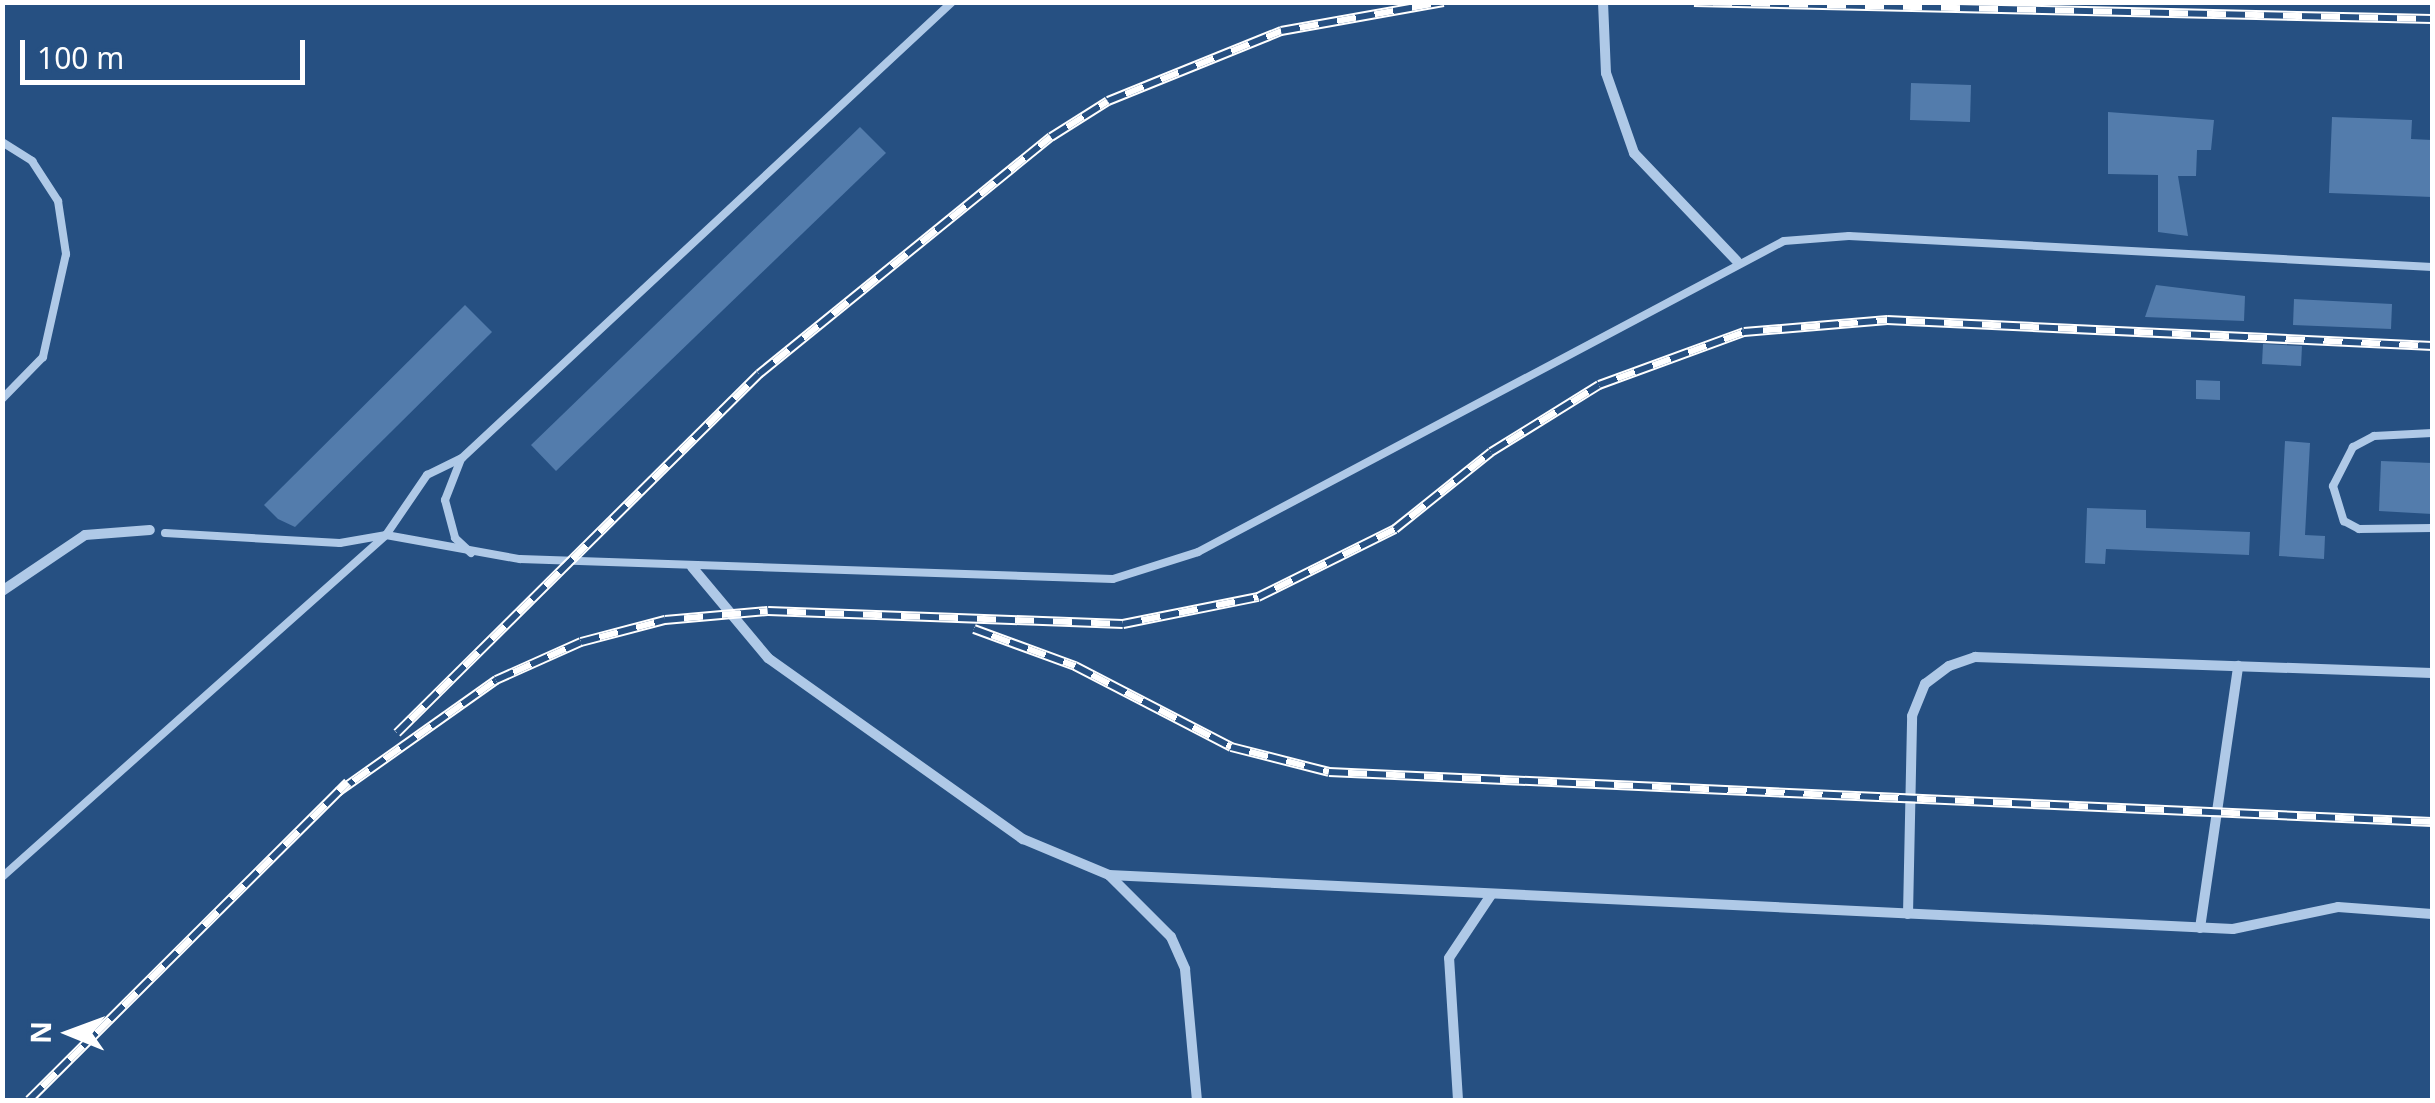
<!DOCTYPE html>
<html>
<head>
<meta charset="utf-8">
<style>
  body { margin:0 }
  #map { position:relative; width:2435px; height:1103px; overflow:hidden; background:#265082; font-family:"Noto Sans",sans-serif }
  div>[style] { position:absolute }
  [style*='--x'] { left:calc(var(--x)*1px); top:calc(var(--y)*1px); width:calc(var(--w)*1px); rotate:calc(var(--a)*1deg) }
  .building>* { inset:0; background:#537cac }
  .service>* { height:8px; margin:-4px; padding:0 4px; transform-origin:4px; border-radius:4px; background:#afc9e7 }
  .minor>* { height:10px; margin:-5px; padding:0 5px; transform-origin:5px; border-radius:5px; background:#afc9e7 }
  .rail>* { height:10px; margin-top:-5px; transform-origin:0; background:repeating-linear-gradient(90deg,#265082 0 19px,#fff 0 38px); box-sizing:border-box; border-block:2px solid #fff }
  span { translate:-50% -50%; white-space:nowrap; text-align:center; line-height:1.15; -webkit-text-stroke:8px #265082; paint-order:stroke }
  .frame { position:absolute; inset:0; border:5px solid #fff; pointer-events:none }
  .north { position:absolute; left:20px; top:983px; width:100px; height:100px; -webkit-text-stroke:8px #265082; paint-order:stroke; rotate:271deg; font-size:28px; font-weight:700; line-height:40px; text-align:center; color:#fff }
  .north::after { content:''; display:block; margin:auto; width:35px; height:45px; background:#fff; clip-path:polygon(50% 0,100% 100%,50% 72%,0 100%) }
  .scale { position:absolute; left:20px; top:40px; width:285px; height:45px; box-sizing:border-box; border:5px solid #fff; border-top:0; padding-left:12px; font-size:30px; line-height:35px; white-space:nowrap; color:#fff; -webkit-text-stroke:8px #265082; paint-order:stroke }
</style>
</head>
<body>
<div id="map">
  <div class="building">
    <i style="clip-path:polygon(1911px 83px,1971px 85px,1970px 122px,1910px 120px)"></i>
    <i style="clip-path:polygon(2108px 112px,2214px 120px,2211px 150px,2197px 150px,2196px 176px,2178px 176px,2188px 236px,2158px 232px,2158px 175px,2108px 174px)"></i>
    <i style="clip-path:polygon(2332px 117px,2412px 120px,2411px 139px,2432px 140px,2432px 197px,2329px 193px)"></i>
    <i style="clip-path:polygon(860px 127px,886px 153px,556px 471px,531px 445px)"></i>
    <i style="clip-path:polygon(2156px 285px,2245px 296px,2244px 321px,2145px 317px)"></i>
    <i style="clip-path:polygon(2294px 299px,2392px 304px,2391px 329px,2293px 325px)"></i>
    <i style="clip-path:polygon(465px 305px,492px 332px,295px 527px,278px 519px,264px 505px)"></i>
    <i style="clip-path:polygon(2263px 344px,2302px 346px,2301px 366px,2262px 364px)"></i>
    <i style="clip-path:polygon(2196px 380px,2220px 381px,2220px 400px,2196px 399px)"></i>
    <i style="clip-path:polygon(2285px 441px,2310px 443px,2305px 535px,2325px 536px,2324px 559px,2279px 556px)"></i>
    <i style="clip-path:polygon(2381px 461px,2432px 463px,2432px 514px,2379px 511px)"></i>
    <i style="clip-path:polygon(2087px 508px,2146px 510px,2146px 528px,2250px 532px,2249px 555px,2106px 549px,2105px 564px,2085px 563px)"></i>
  </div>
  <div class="service">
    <i style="--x:2;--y:142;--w:36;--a:32"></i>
    <i style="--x:32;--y:161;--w:48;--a:57"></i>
    <i style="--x:58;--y:201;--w:54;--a:81.4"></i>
    <i style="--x:66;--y:254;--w:106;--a:102.6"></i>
    <i style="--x:43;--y:357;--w:59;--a:134.3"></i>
    <i style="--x:2432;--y:433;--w:58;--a:177"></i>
    <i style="--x:2374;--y:436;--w:24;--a:152"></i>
    <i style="--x:2353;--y:447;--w:44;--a:117.1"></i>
    <i style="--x:2333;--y:486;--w:37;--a:73"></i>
    <i style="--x:2344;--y:521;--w:17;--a:28"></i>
    <i style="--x:2359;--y:529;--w:73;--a:-0.8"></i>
    <i style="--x:461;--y:459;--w:44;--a:111.3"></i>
    <i style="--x:445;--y:500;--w:39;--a:75"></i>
    <i style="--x:455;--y:538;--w:22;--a:43"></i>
    <i style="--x:165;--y:533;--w:175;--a:3.3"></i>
    <i style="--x:340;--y:543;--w:47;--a:-9.9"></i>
    <i style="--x:386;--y:535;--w:136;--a:10.2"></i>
    <i style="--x:520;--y:559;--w:593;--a:1.93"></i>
    <i style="--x:1113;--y:579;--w:89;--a:-17.6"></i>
    <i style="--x:1198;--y:552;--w:663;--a:-27.96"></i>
    <i style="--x:1784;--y:241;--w:65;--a:-4.4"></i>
    <i style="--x:1849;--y:236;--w:584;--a:3.04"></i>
    <i style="--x:2;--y:877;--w:514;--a:-41.69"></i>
    <i style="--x:386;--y:535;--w:73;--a:-55.7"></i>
    <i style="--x:427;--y:475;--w:39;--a:-26"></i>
    <i style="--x:462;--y:458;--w:669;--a:-42.94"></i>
  </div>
  <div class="minor">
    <i style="--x:1603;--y:2;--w:71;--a:87.6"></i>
    <i style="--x:1606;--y:73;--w:85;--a:70.7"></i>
    <i style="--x:1634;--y:153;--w:149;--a:46.4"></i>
    <i style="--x:692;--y:567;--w:119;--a:50.1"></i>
    <i style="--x:768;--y:658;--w:313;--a:35.4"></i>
    <i style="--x:1023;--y:839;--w:93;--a:22.7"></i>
    <i style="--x:1109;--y:875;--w:1125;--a:2.75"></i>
    <i style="--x:2233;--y:929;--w:107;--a:-11.8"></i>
    <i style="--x:2338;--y:907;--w:94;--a:4.3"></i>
    <i style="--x:2;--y:591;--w:100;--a:-34"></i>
    <i style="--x:85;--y:535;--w:65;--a:-4.4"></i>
    <i style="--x:1110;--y:876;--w:86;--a:45"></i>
    <i style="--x:1171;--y:937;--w:35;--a:66"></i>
    <i style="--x:1185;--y:969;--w:132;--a:84.8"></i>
    <i style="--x:1908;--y:914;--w:198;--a:-88.8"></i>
    <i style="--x:1912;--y:716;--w:35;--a:-68"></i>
    <i style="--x:1925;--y:684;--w:30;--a:-37"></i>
    <i style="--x:1949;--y:666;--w:28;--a:-19"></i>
    <i style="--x:1975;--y:657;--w:457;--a:2"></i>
    <i style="--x:2200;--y:928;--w:265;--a:-81.7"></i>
    <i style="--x:1458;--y:1100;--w:142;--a:-93.6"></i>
    <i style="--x:1449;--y:958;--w:76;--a:-56.3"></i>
  </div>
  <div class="rail">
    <i style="--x:1694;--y:2;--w:738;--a:1.32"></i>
    <i style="--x:974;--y:629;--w:108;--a:20.1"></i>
    <i style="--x:1075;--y:666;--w:176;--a:27.4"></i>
    <i style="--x:1231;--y:747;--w:101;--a:14.3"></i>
    <i style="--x:1329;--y:772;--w:1104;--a:2.6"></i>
    <i style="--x:397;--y:733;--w:510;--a:-44.76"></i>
    <i style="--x:759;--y:374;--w:376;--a:-39.1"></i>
    <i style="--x:1051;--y:137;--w:67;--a:-32.3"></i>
    <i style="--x:1108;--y:101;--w:187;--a:-22"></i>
    <i style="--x:1281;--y:31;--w:165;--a:-10.1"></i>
    <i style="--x:338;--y:792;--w:194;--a:-35.3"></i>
    <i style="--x:496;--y:680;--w:93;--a:-24.1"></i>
    <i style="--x:581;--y:642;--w:87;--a:-14.7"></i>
    <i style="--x:665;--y:620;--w:103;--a:-5"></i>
    <i style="--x:768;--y:611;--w:355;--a:2.1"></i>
    <i style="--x:1123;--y:624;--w:138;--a:-11.3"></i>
    <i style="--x:1258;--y:597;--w:153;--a:-26.4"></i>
    <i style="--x:1395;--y:529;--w:123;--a:-38.7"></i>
    <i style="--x:1491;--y:452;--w:127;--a:-31.8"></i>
    <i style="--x:1599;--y:385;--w:154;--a:-20.1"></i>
    <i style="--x:1744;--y:332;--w:144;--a:-4.8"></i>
    <i style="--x:1887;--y:320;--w:546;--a:2.73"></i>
    <i style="--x:29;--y:1100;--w:450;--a:-44.9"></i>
  </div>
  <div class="frame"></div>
  <div class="north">N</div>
  <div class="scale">100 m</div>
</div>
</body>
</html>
